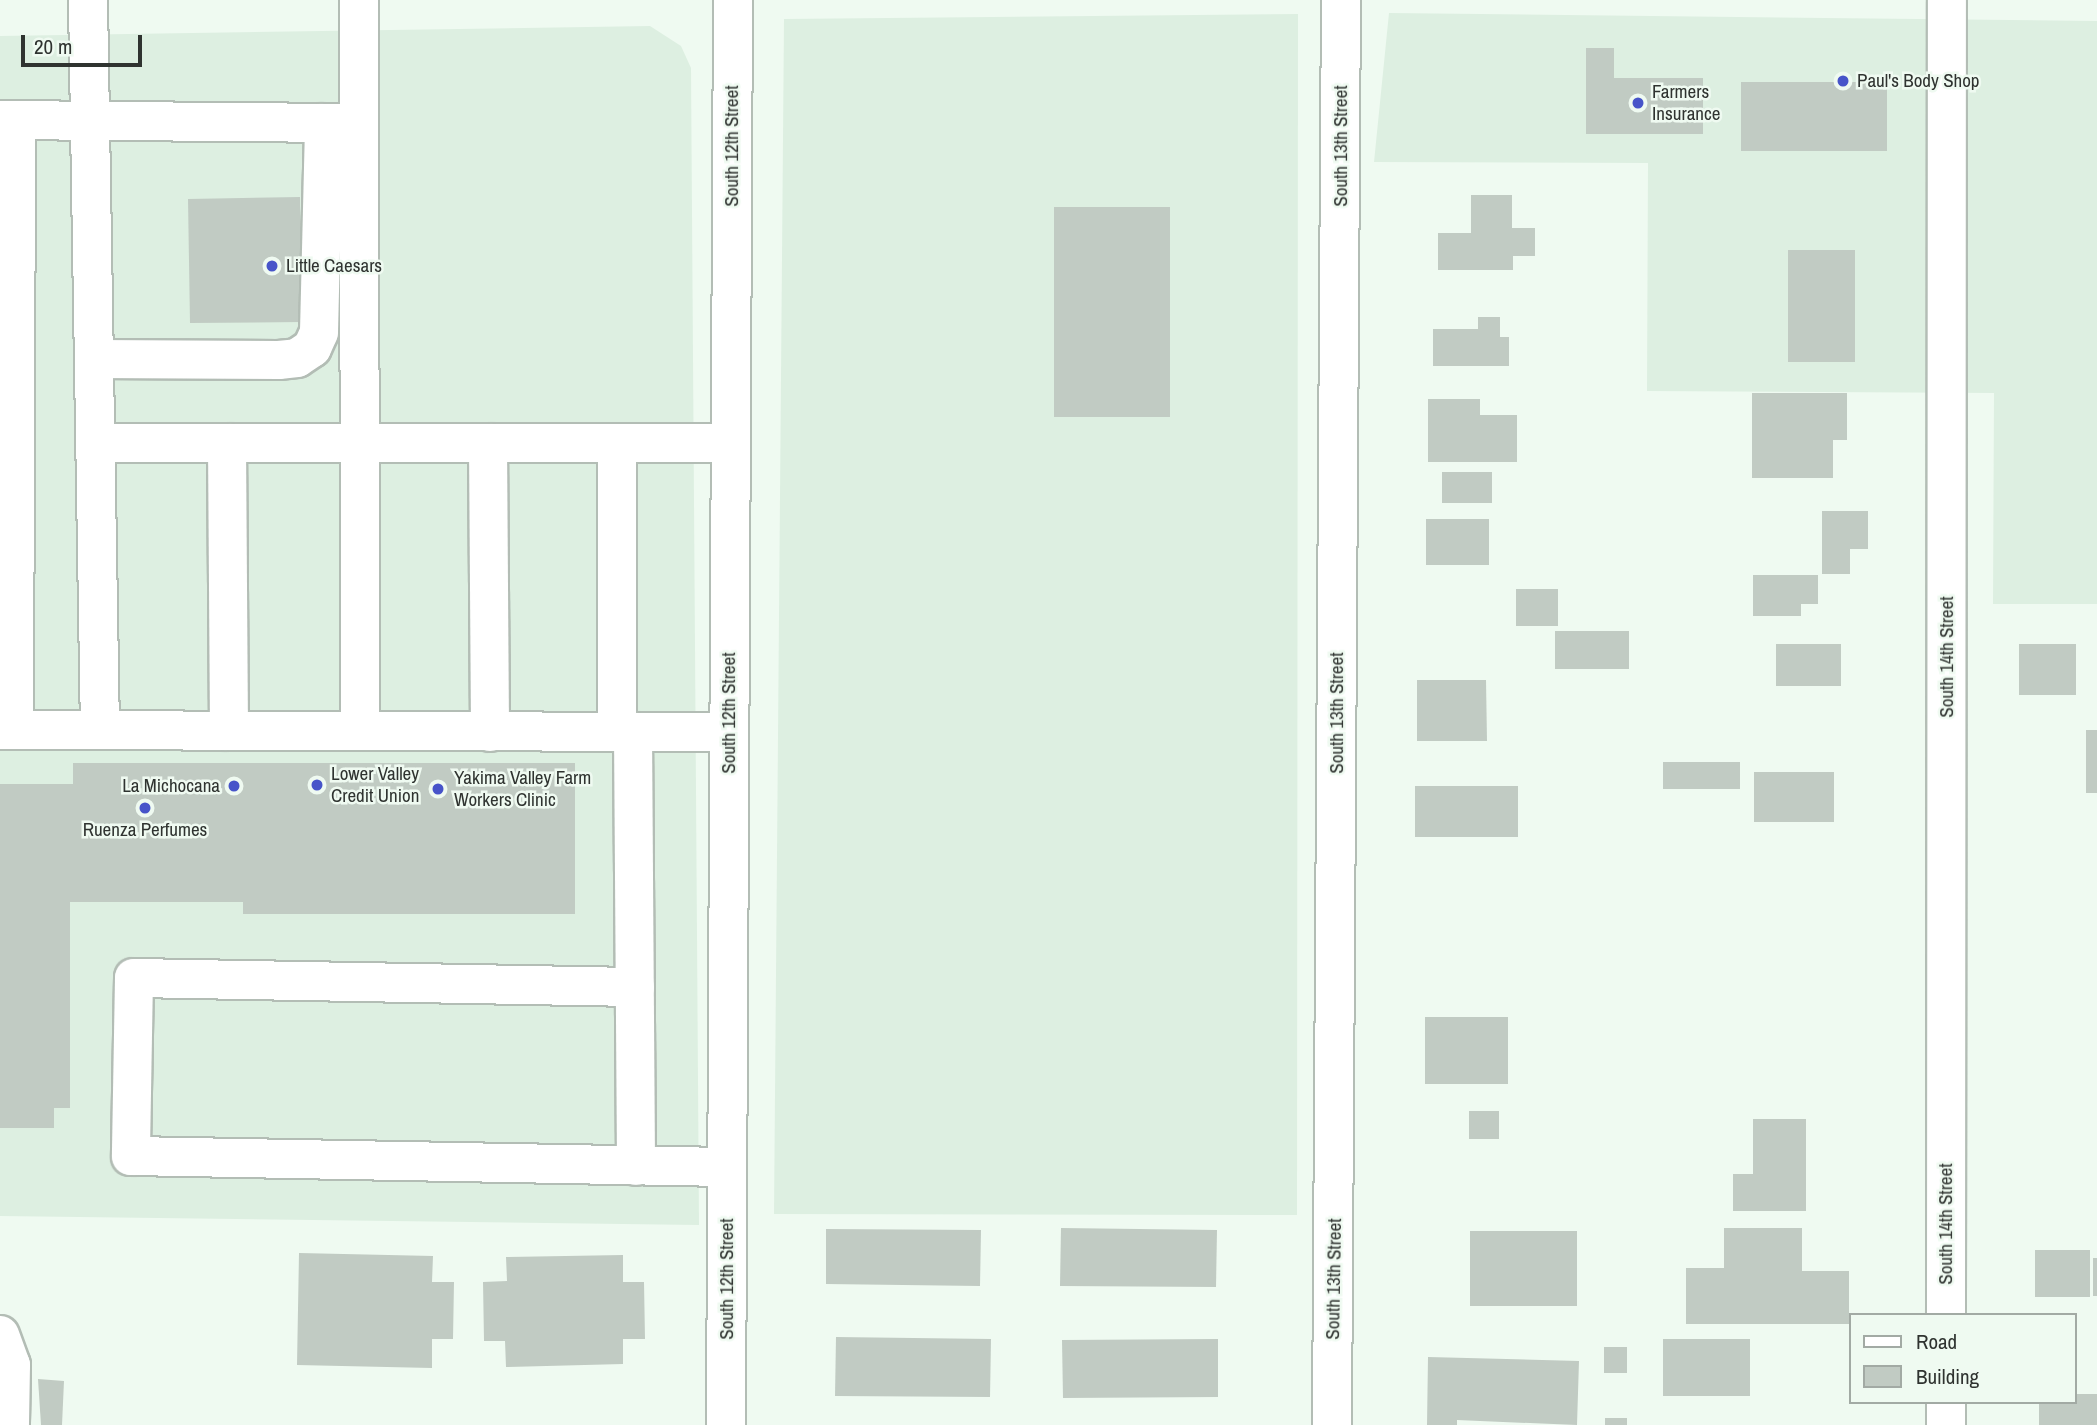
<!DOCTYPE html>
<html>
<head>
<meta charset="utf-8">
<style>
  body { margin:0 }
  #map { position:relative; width:2097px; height:1425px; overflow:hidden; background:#effaf1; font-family:"Archivo Narrow",sans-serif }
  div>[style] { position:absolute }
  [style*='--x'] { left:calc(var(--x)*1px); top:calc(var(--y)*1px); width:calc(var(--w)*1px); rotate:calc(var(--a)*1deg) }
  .built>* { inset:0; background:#ddefe1 }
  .building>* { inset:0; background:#c1cbc3 }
  .roads { filter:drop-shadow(2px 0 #b3bdb5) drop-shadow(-2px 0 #b3bdb5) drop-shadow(0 2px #b3bdb5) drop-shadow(0 -2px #b3bdb5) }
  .minor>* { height:38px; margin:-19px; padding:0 19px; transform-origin:19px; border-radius:19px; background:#fff }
  .dots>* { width:19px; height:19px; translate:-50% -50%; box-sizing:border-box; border:4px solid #effaf1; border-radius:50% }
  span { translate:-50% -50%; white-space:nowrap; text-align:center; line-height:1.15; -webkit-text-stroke:5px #effaf1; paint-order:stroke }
  .poi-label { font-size:19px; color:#2f3330 }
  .left { translate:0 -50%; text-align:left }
  .right { translate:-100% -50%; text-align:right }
  .street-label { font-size:19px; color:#2f3330 }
  .legend { position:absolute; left:1849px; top:1313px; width:228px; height:91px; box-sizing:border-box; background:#effaf1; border:2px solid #a2aaa4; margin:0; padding:9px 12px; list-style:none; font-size:21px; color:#2f3330 }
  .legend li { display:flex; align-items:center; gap:14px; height:35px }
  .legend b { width:35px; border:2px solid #a2aaa4 }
  .scale { position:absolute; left:21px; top:35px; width:121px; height:32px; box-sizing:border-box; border:4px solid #2f3330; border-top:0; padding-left:9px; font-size:21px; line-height:24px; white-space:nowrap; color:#2f3330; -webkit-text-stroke:5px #effaf1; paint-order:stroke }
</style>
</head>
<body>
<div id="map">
  <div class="built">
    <i style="clip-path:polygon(1389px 13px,2097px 21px,2097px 604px,1993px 604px,1994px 393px,1647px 391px,1648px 163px,1374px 162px)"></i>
    <i style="clip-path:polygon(1298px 14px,1297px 1215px,774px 1214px,784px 19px)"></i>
    <i style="clip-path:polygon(650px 26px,681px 46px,691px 68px,699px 1225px,0 1216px,0 36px)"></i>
  </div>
  <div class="building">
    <i style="clip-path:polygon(1586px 48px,1614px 48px,1614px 78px,1703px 78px,1703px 134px,1586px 134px)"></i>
    <i style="clip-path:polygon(1741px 82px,1887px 82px,1887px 151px,1741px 151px)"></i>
    <i style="clip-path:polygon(1471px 195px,1512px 195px,1512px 228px,1535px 228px,1535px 256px,1513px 256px,1513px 270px,1438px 270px,1438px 233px,1471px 233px)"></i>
    <i style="clip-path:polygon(300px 197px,302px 322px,190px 323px,188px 199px)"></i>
    <i style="clip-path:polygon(1054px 207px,1170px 207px,1170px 417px,1054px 417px)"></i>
    <i style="clip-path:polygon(1788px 250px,1855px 250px,1855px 362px,1788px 362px)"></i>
    <i style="clip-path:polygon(1478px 317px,1500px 317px,1500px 337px,1509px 337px,1509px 366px,1433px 366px,1433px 329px,1478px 329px)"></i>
    <i style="clip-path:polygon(1752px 393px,1847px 393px,1847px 440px,1833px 440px,1833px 478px,1752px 478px)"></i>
    <i style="clip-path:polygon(1428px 399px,1480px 399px,1480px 415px,1517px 415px,1517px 462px,1428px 462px)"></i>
    <i style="clip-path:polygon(1442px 472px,1492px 472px,1492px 503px,1442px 503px)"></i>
    <i style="clip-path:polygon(1822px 511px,1868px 511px,1868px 549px,1850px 549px,1850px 574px,1822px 574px)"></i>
    <i style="clip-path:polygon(1426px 519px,1489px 519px,1489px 565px,1426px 565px)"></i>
    <i style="clip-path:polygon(1753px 575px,1818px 575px,1818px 604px,1801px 604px,1801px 616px,1753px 616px)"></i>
    <i style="clip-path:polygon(1516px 589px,1558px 589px,1558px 626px,1516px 626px)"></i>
    <i style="clip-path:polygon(1555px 631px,1629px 631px,1629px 669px,1555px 669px)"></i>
    <i style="clip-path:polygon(1776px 644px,1841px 644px,1841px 686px,1776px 686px)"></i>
    <i style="clip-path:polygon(2019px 644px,2076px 644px,2076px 695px,2019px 695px)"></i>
    <i style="clip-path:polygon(1417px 680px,1486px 680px,1487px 741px,1417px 741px)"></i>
    <i style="clip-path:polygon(2086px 730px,2097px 730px,2097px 793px,2086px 793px)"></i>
    <i style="clip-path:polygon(1663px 762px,1740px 762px,1740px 789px,1663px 789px)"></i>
    <i style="clip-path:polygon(73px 763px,575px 763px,575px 914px,243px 914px,243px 902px,70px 902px,70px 1108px,54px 1108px,54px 1128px,0 1128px,0 784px,73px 784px)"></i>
    <i style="clip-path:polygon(1754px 772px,1834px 772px,1834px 822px,1754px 822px)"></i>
    <i style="clip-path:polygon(1415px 786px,1518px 786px,1518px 837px,1415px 837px)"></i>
    <i style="clip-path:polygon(1425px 1017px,1508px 1017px,1508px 1084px,1425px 1084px)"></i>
    <i style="clip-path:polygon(1469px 1111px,1499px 1111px,1499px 1139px,1469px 1139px)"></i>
    <i style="clip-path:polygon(1753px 1119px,1806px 1119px,1806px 1211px,1733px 1211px,1733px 1174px,1753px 1174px)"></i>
    <i style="clip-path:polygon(1061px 1228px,1217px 1230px,1216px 1287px,1060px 1286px)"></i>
    <i style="clip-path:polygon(1724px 1228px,1802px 1228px,1802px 1271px,1849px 1271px,1849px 1324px,1686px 1324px,1686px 1268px,1724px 1268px)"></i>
    <i style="clip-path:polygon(826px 1229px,981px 1230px,980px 1286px,826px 1284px)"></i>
    <i style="clip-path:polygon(1470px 1231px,1577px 1231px,1577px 1306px,1470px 1306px)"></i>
    <i style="clip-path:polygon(2035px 1250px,2090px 1250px,2090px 1297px,2035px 1297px)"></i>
    <i style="clip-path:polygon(299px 1253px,433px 1256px,432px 1282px,454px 1282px,453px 1339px,432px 1339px,432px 1368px,297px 1365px)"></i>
    <i style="clip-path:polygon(623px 1255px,623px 1282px,644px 1282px,645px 1339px,623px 1339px,623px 1364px,506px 1367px,505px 1341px,484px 1341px,483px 1282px,507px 1281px,506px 1257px)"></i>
    <i style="clip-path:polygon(2093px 1258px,2097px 1258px,2097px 1296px,2093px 1296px)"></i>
    <i style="clip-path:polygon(836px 1337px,991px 1339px,990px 1397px,835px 1396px)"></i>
    <i style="clip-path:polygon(1218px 1339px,1218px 1397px,1063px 1398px,1062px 1340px)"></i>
    <i style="clip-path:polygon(1663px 1339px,1750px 1339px,1750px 1396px,1663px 1396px)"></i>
    <i style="clip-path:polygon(1604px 1347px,1627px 1347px,1627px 1373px,1604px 1373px)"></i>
    <i style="clip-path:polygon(1428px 1357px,1579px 1361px,1577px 1425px,1457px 1420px,1457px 1425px,1427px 1425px)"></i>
    <i style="clip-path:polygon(38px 1379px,64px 1381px,62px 1425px,41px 1425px)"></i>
    <i style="clip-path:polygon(2074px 1394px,2097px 1394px,2097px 1425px,2039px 1425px,2039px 1402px,2074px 1402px)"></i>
    <i style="clip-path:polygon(1605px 1418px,1627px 1418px,1627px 1425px,1605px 1425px)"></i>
  </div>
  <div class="roads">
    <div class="minor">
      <i style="--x:88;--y:0;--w:730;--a:89.06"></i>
      <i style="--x:359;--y:0;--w:731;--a:89.92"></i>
      <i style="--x:0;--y:120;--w:348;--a:0.5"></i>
      <i style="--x:94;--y:359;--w:185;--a:0.3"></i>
      <i style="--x:279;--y:360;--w:18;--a:-6"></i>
      <i style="--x:297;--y:358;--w:18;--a:-34"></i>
      <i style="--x:312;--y:348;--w:17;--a:-66"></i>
      <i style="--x:319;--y:332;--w:209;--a:-88.6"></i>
      <i style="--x:95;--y:443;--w:636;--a:0"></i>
      <i style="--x:227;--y:443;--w:288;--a:89.6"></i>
      <i style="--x:488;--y:443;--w:289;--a:89.6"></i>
      <i style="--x:617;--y:443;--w:289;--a:90"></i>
      <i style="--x:0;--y:730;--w:729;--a:0.16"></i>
      <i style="--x:14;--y:730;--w:610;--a:-89.81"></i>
      <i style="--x:633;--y:732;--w:434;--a:89.6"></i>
      <i style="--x:635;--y:987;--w:501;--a:-178.97"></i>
      <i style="--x:134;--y:978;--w:178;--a:91"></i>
      <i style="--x:131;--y:1156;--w:596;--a:1.06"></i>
      <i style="--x:1946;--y:1315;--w:1315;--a:-89.96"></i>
      <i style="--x:0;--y:1335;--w:32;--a:70"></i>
      <i style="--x:11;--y:1365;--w:60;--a:91"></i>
      <i style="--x:726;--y:1425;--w:1425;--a:-89.72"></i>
      <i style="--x:1332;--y:1425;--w:1425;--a:-89.64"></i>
      <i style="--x:1946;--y:1425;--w:23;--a:-90"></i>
    </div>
  </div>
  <div class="dots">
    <i style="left:1843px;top:81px;background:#4754c9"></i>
    <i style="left:1638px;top:103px;background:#4754c9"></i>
    <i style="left:272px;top:266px;background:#4754c9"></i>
    <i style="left:317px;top:785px;background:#4754c9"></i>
    <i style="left:234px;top:786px;background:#4754c9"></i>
    <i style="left:438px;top:789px;background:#4754c9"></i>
    <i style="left:145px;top:808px;background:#4754c9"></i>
  </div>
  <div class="poi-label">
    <span class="left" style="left:1857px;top:81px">Paul's Body Shop</span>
    <span class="left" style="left:1652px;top:103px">Farmers<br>Insurance</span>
    <span class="left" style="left:286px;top:266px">Little Caesars</span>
    <span class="left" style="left:331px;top:785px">Lower Valley<br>Credit Union</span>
    <span class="left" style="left:454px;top:789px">Yakima Valley Farm<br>Workers Clinic</span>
    <span class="right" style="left:220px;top:786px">La Michocana</span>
    <span style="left:145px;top:830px">Ruenza Perfumes</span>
  </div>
  <div class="street-label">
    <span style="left:732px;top:146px;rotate:-90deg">South 12th Street</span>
    <span style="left:1341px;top:146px;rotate:-90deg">South 13th Street</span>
    <span style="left:1947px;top:657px;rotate:-90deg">South 14th Street</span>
    <span style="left:729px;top:713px;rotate:-90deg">South 12th Street</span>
    <span style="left:1337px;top:713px;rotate:-90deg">South 13th Street</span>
    <span style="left:1946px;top:1224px;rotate:-90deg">South 14th Street</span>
    <span style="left:727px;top:1279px;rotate:-90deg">South 12th Street</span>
    <span style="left:1334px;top:1279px;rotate:-89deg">South 13th Street</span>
  </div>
  <ul class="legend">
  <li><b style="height:9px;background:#fff"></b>Road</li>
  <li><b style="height:19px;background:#c1cbc3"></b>Building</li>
  </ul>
  <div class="scale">20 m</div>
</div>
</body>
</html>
